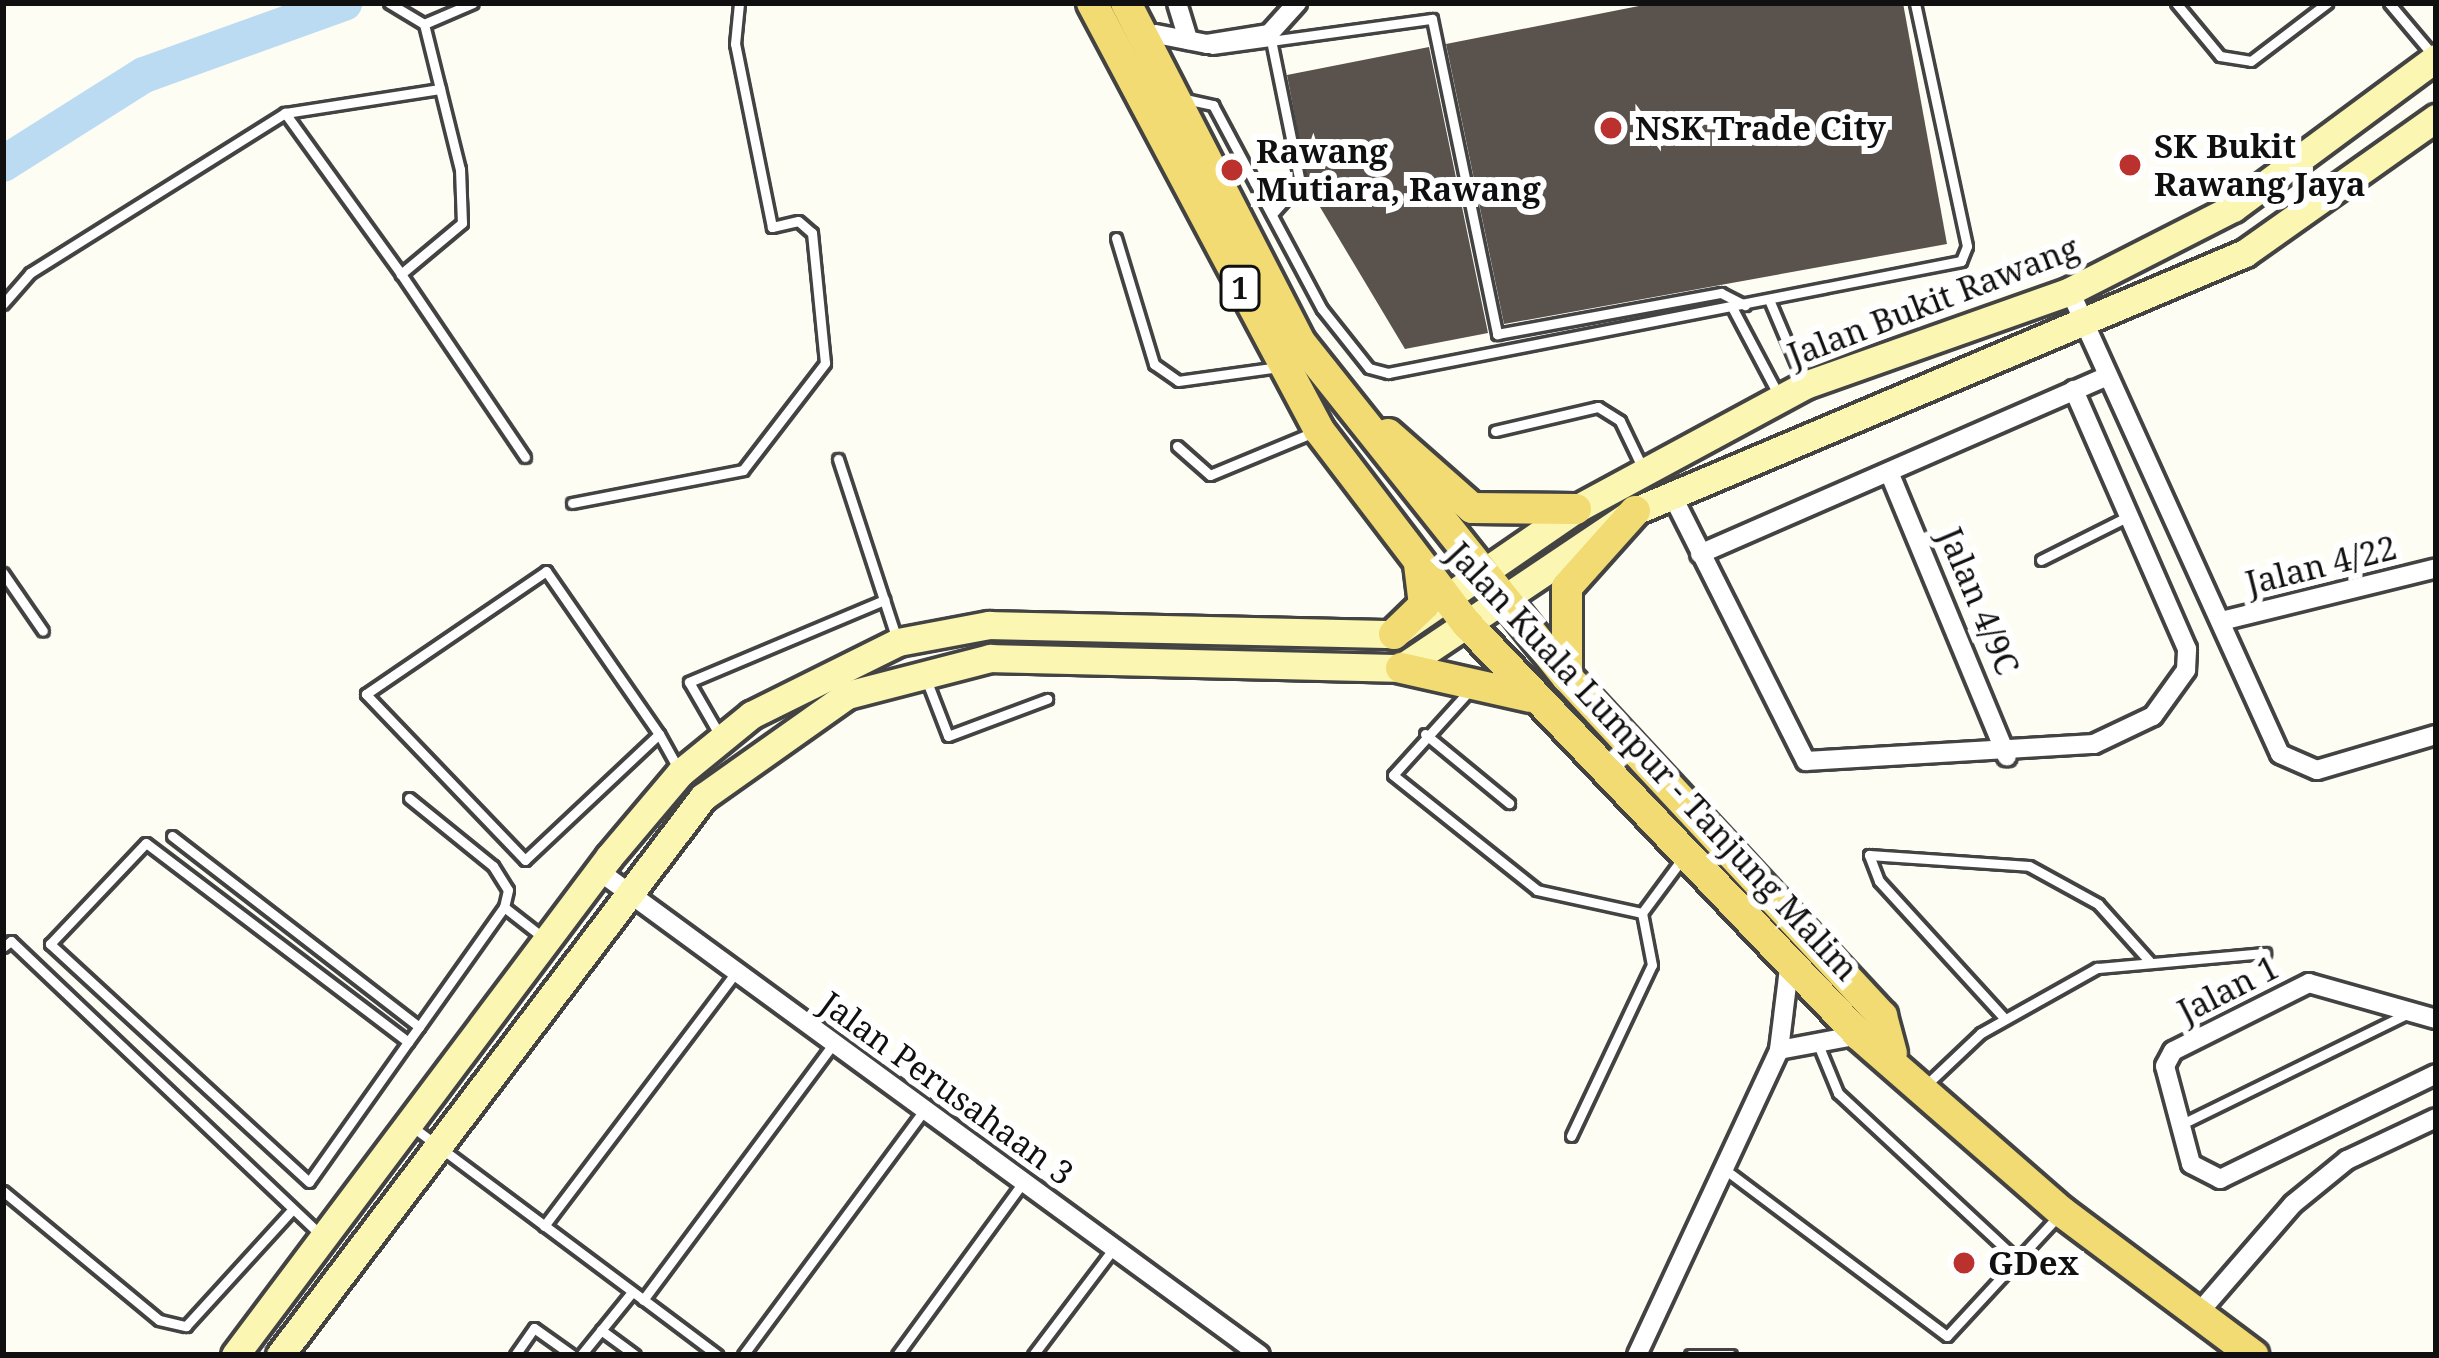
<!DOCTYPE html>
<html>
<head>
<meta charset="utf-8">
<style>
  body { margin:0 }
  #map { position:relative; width:2439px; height:1358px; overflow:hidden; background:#fefdf4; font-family:"Noto Serif",serif }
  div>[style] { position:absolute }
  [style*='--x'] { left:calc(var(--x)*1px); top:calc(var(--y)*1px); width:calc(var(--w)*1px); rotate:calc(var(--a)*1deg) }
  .river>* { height:36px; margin:-18px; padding:0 18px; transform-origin:18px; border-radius:18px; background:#bbdbf3 }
  .building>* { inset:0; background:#59524d }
  .roads { filter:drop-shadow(3px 0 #434343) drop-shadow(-3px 0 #434343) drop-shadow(0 3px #434343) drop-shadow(0 -3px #434343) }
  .lane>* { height:9px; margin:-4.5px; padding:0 4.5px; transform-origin:4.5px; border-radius:4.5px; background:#fff }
  .street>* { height:18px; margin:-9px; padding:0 9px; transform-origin:9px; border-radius:9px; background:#fff }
  .secondary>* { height:27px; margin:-13.5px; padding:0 13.5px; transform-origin:13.5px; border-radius:13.5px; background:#fbf7b3 }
  .primary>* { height:30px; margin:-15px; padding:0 15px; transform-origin:15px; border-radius:15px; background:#f1db72 }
  .dots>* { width:33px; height:33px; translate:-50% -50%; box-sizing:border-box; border:6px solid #fff; border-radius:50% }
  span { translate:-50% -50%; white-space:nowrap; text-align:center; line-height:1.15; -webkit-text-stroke:12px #fff; paint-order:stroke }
  .shield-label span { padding:3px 9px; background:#fff; border:3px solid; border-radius:9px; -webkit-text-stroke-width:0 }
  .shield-label { font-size:30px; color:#101010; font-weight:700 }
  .poi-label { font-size:33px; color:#101010; font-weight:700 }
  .left { translate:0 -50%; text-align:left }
  .street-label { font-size:33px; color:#101010 }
  .frame { position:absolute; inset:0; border:6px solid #101010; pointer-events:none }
</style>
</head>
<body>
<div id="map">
  <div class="river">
    <i style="--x:3;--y:164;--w:167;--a:-32.3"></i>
    <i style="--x:144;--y:75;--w:213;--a:-19.8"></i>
  </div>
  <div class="building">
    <i style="clip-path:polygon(1654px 3px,1903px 3px,1947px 244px,1504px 324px,1446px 44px)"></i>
    <i style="clip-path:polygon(1429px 47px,1488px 333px,1405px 349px,1308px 187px,1287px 75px)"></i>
  </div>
  <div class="roads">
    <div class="lane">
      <i style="--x:389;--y:3;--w:41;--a:31"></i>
      <i style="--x:424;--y:24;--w:149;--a:76.1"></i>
      <i style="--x:460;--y:169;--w:54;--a:87.9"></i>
      <i style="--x:462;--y:223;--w:80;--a:140.1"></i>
      <i style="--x:401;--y:274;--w:221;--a:55.9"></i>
      <i style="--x:2176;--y:3;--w:69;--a:50.3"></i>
      <i style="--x:2220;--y:56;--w:31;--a:9"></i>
      <i style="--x:2251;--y:61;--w:96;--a:-37.3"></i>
      <i style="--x:2389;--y:3;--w:67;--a:49.9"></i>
      <i style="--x:424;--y:24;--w:53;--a:-23.2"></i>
      <i style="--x:1272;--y:45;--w:141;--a:78.5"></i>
      <i style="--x:1300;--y:183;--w:39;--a:132"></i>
      <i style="--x:1212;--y:49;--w:222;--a:-7.8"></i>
      <i style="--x:1432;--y:19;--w:322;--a:78.3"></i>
      <i style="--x:1497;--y:334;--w:228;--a:-10.4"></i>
      <i style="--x:1721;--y:293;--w:27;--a:27"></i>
      <i style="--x:1185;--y:99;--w:29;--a:12"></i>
      <i style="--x:1213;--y:105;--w:231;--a:61.9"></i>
      <i style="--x:1322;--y:309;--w:75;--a:51.5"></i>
      <i style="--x:1369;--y:368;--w:20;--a:15"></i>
      <i style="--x:1388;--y:373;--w:584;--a:-11.06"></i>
      <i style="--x:1961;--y:261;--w:16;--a:-68"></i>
      <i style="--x:1967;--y:246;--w:249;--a:-102.1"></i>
      <i style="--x:285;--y:113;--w:198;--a:54.2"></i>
      <i style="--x:1116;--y:238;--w:132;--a:73.2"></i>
      <i style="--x:1154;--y:364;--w:29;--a:35"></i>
      <i style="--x:1178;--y:381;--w:102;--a:-7.9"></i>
      <i style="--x:1770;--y:302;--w:85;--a:67.1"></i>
      <i style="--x:3;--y:304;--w:41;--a:-48.9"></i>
      <i style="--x:30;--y:273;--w:301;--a:-32.1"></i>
      <i style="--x:285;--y:113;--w:157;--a:-8.8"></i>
      <i style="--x:1733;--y:309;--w:96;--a:62.1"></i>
      <i style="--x:1495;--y:431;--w:106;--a:-13.1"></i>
      <i style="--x:1598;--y:407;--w:26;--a:32"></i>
      <i style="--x:1620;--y:421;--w:53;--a:64.4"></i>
      <i style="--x:1177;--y:446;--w:44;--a:41.3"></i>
      <i style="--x:1210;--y:475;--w:113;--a:-22.5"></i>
      <i style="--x:838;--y:459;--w:186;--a:71.9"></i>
      <i style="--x:572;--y:503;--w:174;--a:-10.9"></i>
      <i style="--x:743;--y:470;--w:135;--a:-52.5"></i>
      <i style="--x:825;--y:363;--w:131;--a:-95.7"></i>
      <i style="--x:812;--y:233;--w:18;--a:-139"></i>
      <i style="--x:798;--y:221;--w:27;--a:167"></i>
      <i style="--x:772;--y:227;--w:187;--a:-101.4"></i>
      <i style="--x:735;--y:44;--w:41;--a:-84.4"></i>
      <i style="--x:2041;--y:560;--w:96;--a:-26.6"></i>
      <i style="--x:3;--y:573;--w:70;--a:55.4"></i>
      <i style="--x:926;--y:679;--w:61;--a:68.9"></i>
      <i style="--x:948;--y:736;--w:106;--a:-20.5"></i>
      <i style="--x:1469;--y:691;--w:113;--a:132.1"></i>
      <i style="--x:1393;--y:775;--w:184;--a:38.6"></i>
      <i style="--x:1537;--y:890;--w:107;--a:12.4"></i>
      <i style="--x:659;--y:734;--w:184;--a:136.8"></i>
      <i style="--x:525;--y:860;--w:230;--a:-133.8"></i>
      <i style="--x:366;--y:694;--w:218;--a:-34.3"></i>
      <i style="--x:546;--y:571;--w:198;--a:55.3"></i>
      <i style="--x:659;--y:734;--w:39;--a:61"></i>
      <i style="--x:719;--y:734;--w:60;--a:-120"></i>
      <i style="--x:689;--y:682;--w:212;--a:-22.8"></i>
      <i style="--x:1425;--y:734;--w:109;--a:39.4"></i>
      <i style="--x:409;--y:798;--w:108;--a:39"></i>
      <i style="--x:493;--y:866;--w:28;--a:58"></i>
      <i style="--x:508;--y:890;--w:17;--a:103"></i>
      <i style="--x:172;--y:836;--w:312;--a:37.7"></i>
      <i style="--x:419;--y:1027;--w:147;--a:-54.7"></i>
      <i style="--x:504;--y:907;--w:52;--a:38"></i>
      <i style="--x:3;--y:947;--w:10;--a:-37"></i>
      <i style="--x:11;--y:941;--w:427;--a:43.5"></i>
      <i style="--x:2005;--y:1019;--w:187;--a:-132.4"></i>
      <i style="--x:1879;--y:881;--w:28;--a:-111"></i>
      <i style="--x:1869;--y:855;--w:160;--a:3.9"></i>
      <i style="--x:2029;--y:866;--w:79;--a:28.8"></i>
      <i style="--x:2098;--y:904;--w:78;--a:48.1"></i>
      <i style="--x:408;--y:1042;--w:171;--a:125.3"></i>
      <i style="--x:309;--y:1182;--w:352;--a:-137.4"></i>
      <i style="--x:50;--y:944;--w:139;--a:-46.5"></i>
      <i style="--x:146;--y:843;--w:329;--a:37.2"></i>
      <i style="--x:408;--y:1042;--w:19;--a:-54"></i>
      <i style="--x:1817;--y:1042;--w:55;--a:67.6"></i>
      <i style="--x:1838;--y:1093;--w:250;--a:42.9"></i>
      <i style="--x:1925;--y:1086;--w:77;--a:-43.4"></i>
      <i style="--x:1981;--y:1033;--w:133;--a:-29.3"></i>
      <i style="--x:2097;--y:968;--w:169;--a:-5.1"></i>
      <i style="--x:2182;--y:1124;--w:253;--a:-26.1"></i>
      <i style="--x:414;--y:1128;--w:379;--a:36.8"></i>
      <i style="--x:1571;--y:1136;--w:189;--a:-64.7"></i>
      <i style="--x:1652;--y:965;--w:53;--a:-100.9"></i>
      <i style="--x:1642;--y:913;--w:67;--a:-53.5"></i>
      <i style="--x:1727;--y:1171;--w:275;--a:36.9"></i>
      <i style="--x:1947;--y:1336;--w:166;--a:-47.2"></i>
      <i style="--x:3;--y:1191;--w:202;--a:39.6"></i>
      <i style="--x:159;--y:1320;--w:28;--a:13"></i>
      <i style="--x:186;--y:1326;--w:154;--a:-47.6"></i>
      <i style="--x:544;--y:1226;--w:318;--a:-52.9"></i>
      <i style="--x:643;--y:1300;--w:319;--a:-53.4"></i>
      <i style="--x:601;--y:1330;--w:42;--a:36.3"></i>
      <i style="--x:515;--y:1355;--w:33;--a:-55"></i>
      <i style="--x:534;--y:1328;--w:47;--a:35.4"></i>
      <i style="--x:581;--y:1355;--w:81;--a:-51"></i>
      <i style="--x:743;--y:1355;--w:306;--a:-53.5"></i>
      <i style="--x:897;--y:1355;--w:215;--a:-53.9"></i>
      <i style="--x:1033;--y:1355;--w:134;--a:-52.9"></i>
      <i style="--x:1690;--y:1355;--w:41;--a:0"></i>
    </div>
    <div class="street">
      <i style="--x:1177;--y:3;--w:39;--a:73"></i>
      <i style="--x:1156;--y:34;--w:52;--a:11.1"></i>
      <i style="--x:1207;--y:44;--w:63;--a:-9.2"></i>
      <i style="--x:1269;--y:34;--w:42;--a:-47.9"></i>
      <i style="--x:2070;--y:291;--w:508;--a:65.6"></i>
      <i style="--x:2280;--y:754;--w:40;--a:23.4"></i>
      <i style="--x:2317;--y:770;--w:124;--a:-16.4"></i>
      <i style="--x:1889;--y:472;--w:308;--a:67.5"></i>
      <i style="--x:1672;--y:495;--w:298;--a:63.3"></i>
      <i style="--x:1806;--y:761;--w:289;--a:-3.4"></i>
      <i style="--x:2094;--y:744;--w:65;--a:-25.4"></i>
      <i style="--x:2153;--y:716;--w:57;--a:-54.3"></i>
      <i style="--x:2186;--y:670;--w:21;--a:-87"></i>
      <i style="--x:2187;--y:649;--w:283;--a:-113.6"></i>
      <i style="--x:1700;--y:554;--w:444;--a:-23.6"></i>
      <i style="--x:2221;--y:621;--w:221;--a:-13.8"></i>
      <i style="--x:599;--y:871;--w:819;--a:36.21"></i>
      <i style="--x:2436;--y:1019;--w:132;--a:-164.2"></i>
      <i style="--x:2309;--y:983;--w:152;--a:153.4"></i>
      <i style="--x:2173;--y:1051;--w:17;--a:118"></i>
      <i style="--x:2165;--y:1066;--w:101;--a:75.1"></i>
      <i style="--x:2191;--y:1164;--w:33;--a:27"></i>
      <i style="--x:2220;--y:1179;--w:240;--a:-25.9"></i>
      <i style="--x:1779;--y:1050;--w:81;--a:-10.6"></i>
      <i style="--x:2196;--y:1316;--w:148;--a:-49.1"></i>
      <i style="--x:2293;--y:1204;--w:70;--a:-39.2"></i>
      <i style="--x:2347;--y:1160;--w:98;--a:-25.3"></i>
      <i style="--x:1637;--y:1355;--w:336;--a:-65"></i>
      <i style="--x:1779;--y:1050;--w:90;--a:-83"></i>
    </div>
    <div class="secondary">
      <i style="--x:235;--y:1355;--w:623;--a:-53.09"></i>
      <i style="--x:609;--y:857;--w:110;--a:-49.8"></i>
      <i style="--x:680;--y:773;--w:92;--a:-39.2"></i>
      <i style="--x:751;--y:715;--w:164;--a:-26.4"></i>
      <i style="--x:898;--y:642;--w:93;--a:-10.6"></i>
      <i style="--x:989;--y:625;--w:405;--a:1.3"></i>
      <i style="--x:1394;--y:634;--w:221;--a:-34.5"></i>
      <i style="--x:1576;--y:509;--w:260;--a:-28.4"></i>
      <i style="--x:1805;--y:385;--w:281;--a:-19.5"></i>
      <i style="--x:2070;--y:291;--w:183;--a:-27"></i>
      <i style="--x:2233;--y:208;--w:252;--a:-36.5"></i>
      <i style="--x:280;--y:1355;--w:700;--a:-52.84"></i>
      <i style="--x:703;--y:797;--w:176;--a:-35.3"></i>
      <i style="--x:847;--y:695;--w:148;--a:-14.5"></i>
      <i style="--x:990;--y:658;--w:411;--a:1.4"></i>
      <i style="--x:1401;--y:668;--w:282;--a:-33.9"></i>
      <i style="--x:1635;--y:511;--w:662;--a:-22.93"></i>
      <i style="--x:2245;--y:253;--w:234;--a:-35.3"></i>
    </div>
    <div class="primary">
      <i style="--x:1092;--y:3;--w:484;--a:62"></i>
      <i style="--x:1319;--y:430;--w:244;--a:52.7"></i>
      <i style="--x:1467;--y:624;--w:568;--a:46.36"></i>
      <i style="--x:1859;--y:1035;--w:269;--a:41.1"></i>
      <i style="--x:2062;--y:1212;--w:239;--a:36.8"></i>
      <i style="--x:1126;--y:3;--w:382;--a:62.8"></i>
      <i style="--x:1301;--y:343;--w:427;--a:51.5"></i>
      <i style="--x:1567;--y:677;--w:463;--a:47.1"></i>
      <i style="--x:1882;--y:1016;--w:38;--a:75"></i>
      <i style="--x:1388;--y:434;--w:112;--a:41.4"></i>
      <i style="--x:1472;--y:508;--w:104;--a:0.6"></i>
      <i style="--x:1394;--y:634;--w:42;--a:-44"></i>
      <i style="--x:1424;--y:605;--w:39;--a:-97"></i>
      <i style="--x:1401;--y:668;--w:133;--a:12.6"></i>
      <i style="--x:1567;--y:677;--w:90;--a:-90"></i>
      <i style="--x:1567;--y:587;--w:102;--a:-48.2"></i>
    </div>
  </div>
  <div class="dots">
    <i style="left:1611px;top:128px;background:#bb312e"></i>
    <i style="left:2130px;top:165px;background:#bb312e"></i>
    <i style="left:1232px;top:170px;background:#bb312e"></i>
    <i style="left:1964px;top:1263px;background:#bb312e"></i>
  </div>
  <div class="shield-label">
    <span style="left:1240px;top:288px">1</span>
  </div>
  <div class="poi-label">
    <span class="left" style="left:1635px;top:128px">NSK Trade City</span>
    <span class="left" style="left:2154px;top:165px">SK Bukit<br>Rawang Jaya</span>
    <span class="left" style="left:1256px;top:170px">Rawang<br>Mutiara, Rawang</span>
    <span class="left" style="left:1988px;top:1263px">GDex</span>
  </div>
  <div class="street-label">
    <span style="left:1933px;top:301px;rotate:-21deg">Jalan Bukit Rawang</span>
    <span style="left:2321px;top:565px;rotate:-14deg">Jalan 4/22</span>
    <span style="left:1979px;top:601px;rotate:67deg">Jalan 4/9C</span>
    <span style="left:1653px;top:761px;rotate:47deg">Jalan Kuala Lumpur - Tanjung Malim</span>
    <span style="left:2228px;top:989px;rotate:-27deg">Jalan 1</span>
    <span style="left:947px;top:1088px;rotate:36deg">Jalan Perusahaan 3</span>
  </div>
  <div class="frame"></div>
</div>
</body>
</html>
